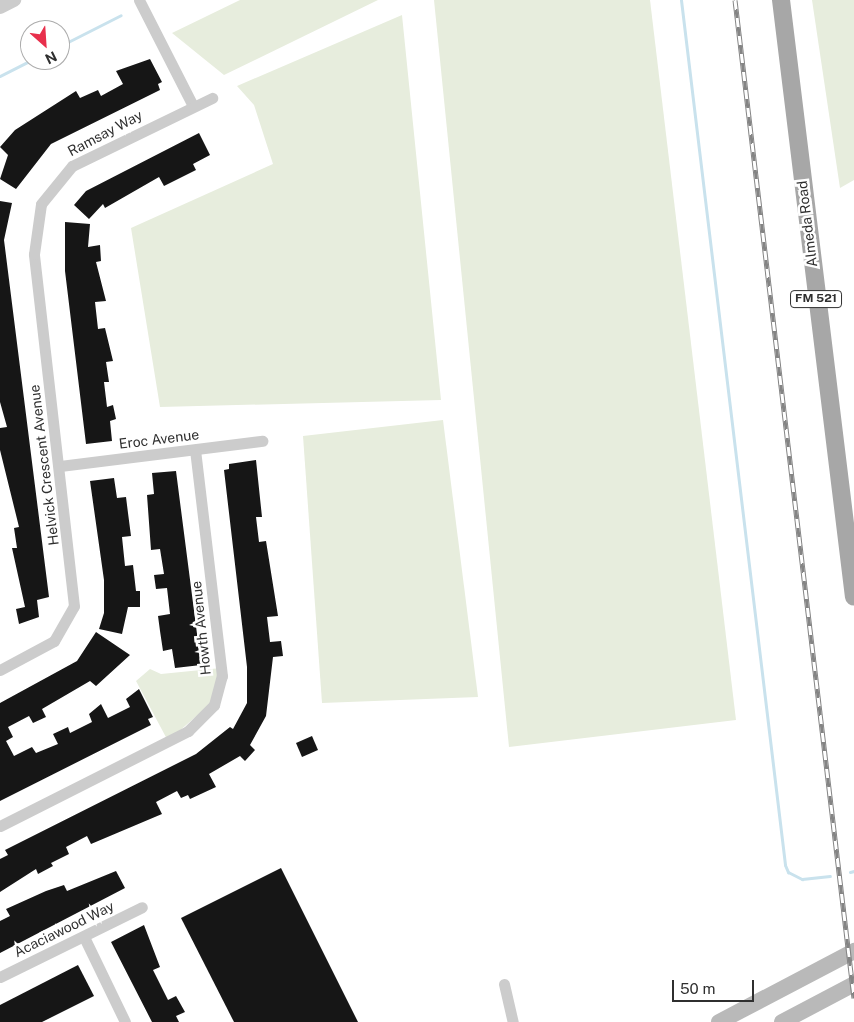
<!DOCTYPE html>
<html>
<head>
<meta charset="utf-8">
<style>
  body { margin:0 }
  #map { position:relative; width:854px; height:1022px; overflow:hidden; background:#fff; font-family:"Public Sans",sans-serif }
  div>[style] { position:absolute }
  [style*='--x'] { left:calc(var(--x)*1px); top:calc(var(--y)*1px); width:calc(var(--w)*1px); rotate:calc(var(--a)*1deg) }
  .green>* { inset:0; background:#e7eddd }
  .stream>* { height:3px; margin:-1.5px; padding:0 1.5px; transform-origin:1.5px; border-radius:1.5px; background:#c9e2ed }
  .building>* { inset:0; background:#161616 }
  .minor>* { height:11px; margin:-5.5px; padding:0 5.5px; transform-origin:5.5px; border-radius:5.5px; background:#ccc }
  .tertiary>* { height:14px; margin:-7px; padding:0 7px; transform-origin:7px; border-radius:7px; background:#ccc }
  .secondary>* { height:16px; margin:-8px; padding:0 8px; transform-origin:8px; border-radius:8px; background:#b9b9b9 }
  .primary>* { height:18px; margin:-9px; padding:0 9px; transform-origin:9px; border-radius:9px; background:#a7a7a7 }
  .rail>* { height:5px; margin-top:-2.5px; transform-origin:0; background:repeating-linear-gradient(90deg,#fff 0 9px,#848484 0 18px); box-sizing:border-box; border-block:1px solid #848484 }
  span { translate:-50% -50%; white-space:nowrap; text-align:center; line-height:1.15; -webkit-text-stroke:5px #fff; paint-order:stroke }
  .shield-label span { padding:1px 4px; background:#fff; border:1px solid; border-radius:4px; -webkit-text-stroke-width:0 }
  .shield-label { font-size:12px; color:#2f2f2f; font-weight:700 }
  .street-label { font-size:14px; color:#2f2f2f }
  .north { position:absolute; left:20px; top:20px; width:50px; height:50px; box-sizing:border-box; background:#fff; border:1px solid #acacac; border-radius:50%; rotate:154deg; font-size:14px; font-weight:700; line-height:20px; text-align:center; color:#2f2f2f }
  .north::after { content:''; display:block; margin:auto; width:18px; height:22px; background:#e8304c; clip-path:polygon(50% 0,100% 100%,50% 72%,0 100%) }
  .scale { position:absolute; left:672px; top:980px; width:82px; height:22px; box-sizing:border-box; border:2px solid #2f2f2f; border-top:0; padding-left:6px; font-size:15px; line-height:18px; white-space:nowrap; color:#2f2f2f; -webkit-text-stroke:4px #fff; paint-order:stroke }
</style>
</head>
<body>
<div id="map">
  <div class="green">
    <i style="clip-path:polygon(240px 0,378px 0,224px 75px,172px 33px)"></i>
    <i style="clip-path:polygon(434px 0,650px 0,736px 720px,509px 747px)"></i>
    <i style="clip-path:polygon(812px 0,854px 0,854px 180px,840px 188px)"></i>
    <i style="clip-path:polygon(402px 15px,441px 400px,160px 407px,131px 228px,273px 164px,254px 105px,237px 86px)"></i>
    <i style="clip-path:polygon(443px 420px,478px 697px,322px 703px,303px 436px)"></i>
    <i style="clip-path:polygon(221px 668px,218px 697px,168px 741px,136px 681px,150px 669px,161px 674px)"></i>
  </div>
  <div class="stream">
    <i style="--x:681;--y:0;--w:871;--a:83.14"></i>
    <i style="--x:785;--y:865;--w:8;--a:67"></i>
    <i style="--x:788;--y:872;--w:16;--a:27"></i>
    <i style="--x:802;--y:879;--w:28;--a:-6"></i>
    <i style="--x:60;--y:46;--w:68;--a:-26.9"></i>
    <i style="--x:0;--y:76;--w:36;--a:-27"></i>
    <i style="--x:850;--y:872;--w:4;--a:-14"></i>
  </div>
  <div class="building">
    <i style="clip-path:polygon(150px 59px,162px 82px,158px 84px,160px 90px,51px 144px,16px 189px,0 179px,8px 155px,0 147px,15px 130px,76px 91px,80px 98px,98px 90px,101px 96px,123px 84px,116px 71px)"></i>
    <i style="clip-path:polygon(199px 133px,210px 155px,193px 164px,196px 170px,164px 186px,159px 177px,105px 208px,103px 204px,89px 219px,74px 205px,86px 191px)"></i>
    <i style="clip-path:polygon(0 201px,12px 203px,4px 240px,49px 597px,37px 600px,39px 617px,19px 624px,16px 609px,25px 607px,12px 548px,17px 548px,14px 528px,19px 527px,0 450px,0 428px,7px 427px,0 402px)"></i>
    <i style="clip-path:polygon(65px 222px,90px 224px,88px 247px,100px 245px,101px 261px,96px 262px,106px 301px,95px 302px,98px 329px,105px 328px,113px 361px,106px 362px,109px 382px,104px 382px,107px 407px,113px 405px,116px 419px,110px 421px,112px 441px,86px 444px,65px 271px)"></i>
    <i style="clip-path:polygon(256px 460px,262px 517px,256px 517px,259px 542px,266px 541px,278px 616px,267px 617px,270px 642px,281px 641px,283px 656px,273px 657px,266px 716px,250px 745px,255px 750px,245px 761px,240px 756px,209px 774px,216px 787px,190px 799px,188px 795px,181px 798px,177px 791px,156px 802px,162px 814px,91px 844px,87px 836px,66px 847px,69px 854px,51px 863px,53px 866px,38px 874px,36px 869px,0 892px,0 859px,8px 855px,5px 850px,196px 754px,230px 727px,233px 729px,247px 703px,247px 667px,224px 470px,229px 469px,229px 464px)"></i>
    <i style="clip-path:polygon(176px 471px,201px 665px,175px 668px,172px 649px,163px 651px,160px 631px,158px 616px,170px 614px,167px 588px,156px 589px,154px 575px,164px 574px,160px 549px,151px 550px,147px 495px,154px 494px,152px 473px)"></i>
    <i style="clip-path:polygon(114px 478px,117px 498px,126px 497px,128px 513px,131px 536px,122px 537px,125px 566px,133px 565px,136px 591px,140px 591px,140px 607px,128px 607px,122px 634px,99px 629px,104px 613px,104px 580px,90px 481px)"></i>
    <i style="clip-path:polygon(96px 632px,130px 655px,96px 686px,90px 681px,42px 709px,46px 717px,33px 723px,29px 716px,8px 727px,13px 737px,6px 741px,14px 756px,32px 747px,36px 753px,58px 744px,53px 734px,68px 727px,70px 733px,92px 722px,89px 714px,101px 704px,108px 718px,130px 707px,126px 699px,139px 689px,153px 717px,148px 719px,151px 725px,0 801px,0 703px,77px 661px)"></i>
    <i style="clip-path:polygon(312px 736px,318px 750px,302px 757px,296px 743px)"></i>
    <i style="clip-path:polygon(281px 868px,358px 1022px,234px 1022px,181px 918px)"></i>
    <i style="clip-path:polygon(116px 871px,125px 888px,0 953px,0 921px,10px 916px,6px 909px,46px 891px,64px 885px,67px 891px)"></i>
    <i style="clip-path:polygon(144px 925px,160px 967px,153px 970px,168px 1000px,176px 996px,185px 1012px,176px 1016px,179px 1022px,152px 1022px,111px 942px)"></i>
    <i style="clip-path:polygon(78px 965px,94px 996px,42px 1022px,0 1022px,0 1005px)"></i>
  </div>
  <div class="minor">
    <i style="--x:139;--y:0;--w:119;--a:63"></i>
    <i style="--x:60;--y:466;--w:204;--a:-7.1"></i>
    <i style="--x:0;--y:670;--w:61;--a:-28.2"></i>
    <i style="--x:54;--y:641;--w:40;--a:-60.3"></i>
    <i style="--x:74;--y:606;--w:354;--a:-96.5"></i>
    <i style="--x:34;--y:254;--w:50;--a:-82"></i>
    <i style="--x:41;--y:204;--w:49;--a:-50.8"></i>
    <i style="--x:72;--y:166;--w:156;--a:-25.9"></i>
    <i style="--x:0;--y:826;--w:211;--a:-26.8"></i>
    <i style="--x:188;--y:731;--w:37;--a:-45"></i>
    <i style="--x:214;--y:705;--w:30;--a:-75"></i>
    <i style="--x:222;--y:676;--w:228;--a:-96.8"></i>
    <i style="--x:84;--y:937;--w:94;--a:64.2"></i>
    <i style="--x:0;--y:977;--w:158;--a:-26.2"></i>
    <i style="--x:504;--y:984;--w:39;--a:77"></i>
  </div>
  <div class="tertiary">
    <i style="--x:0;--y:7;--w:16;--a:-27"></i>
  </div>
  <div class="secondary">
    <i style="--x:719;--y:1022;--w:153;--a:-27.7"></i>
    <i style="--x:782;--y:1022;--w:81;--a:-27.8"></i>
  </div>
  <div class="primary">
    <i style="--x:781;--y:0;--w:601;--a:83.03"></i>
  </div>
  <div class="rail">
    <i style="--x:735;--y:0;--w:1005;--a:83.2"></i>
  </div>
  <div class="shield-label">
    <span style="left:816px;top:299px">FM 521</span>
  </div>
  <div class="street-label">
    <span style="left:105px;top:133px;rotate:-28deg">Ramsay Way</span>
    <span style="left:807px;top:224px;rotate:-97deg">Almeda Road</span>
    <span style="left:159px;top:439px;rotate:-7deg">Eroc Avenue</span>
    <span style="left:44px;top:465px;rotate:-97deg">Helvick Crescent Avenue</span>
    <span style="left:201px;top:628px;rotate:-96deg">Howth Avenue</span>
    <span style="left:64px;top:929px;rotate:-26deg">Acaciawood Way</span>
  </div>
  <div class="north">N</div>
  <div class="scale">50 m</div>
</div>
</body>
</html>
